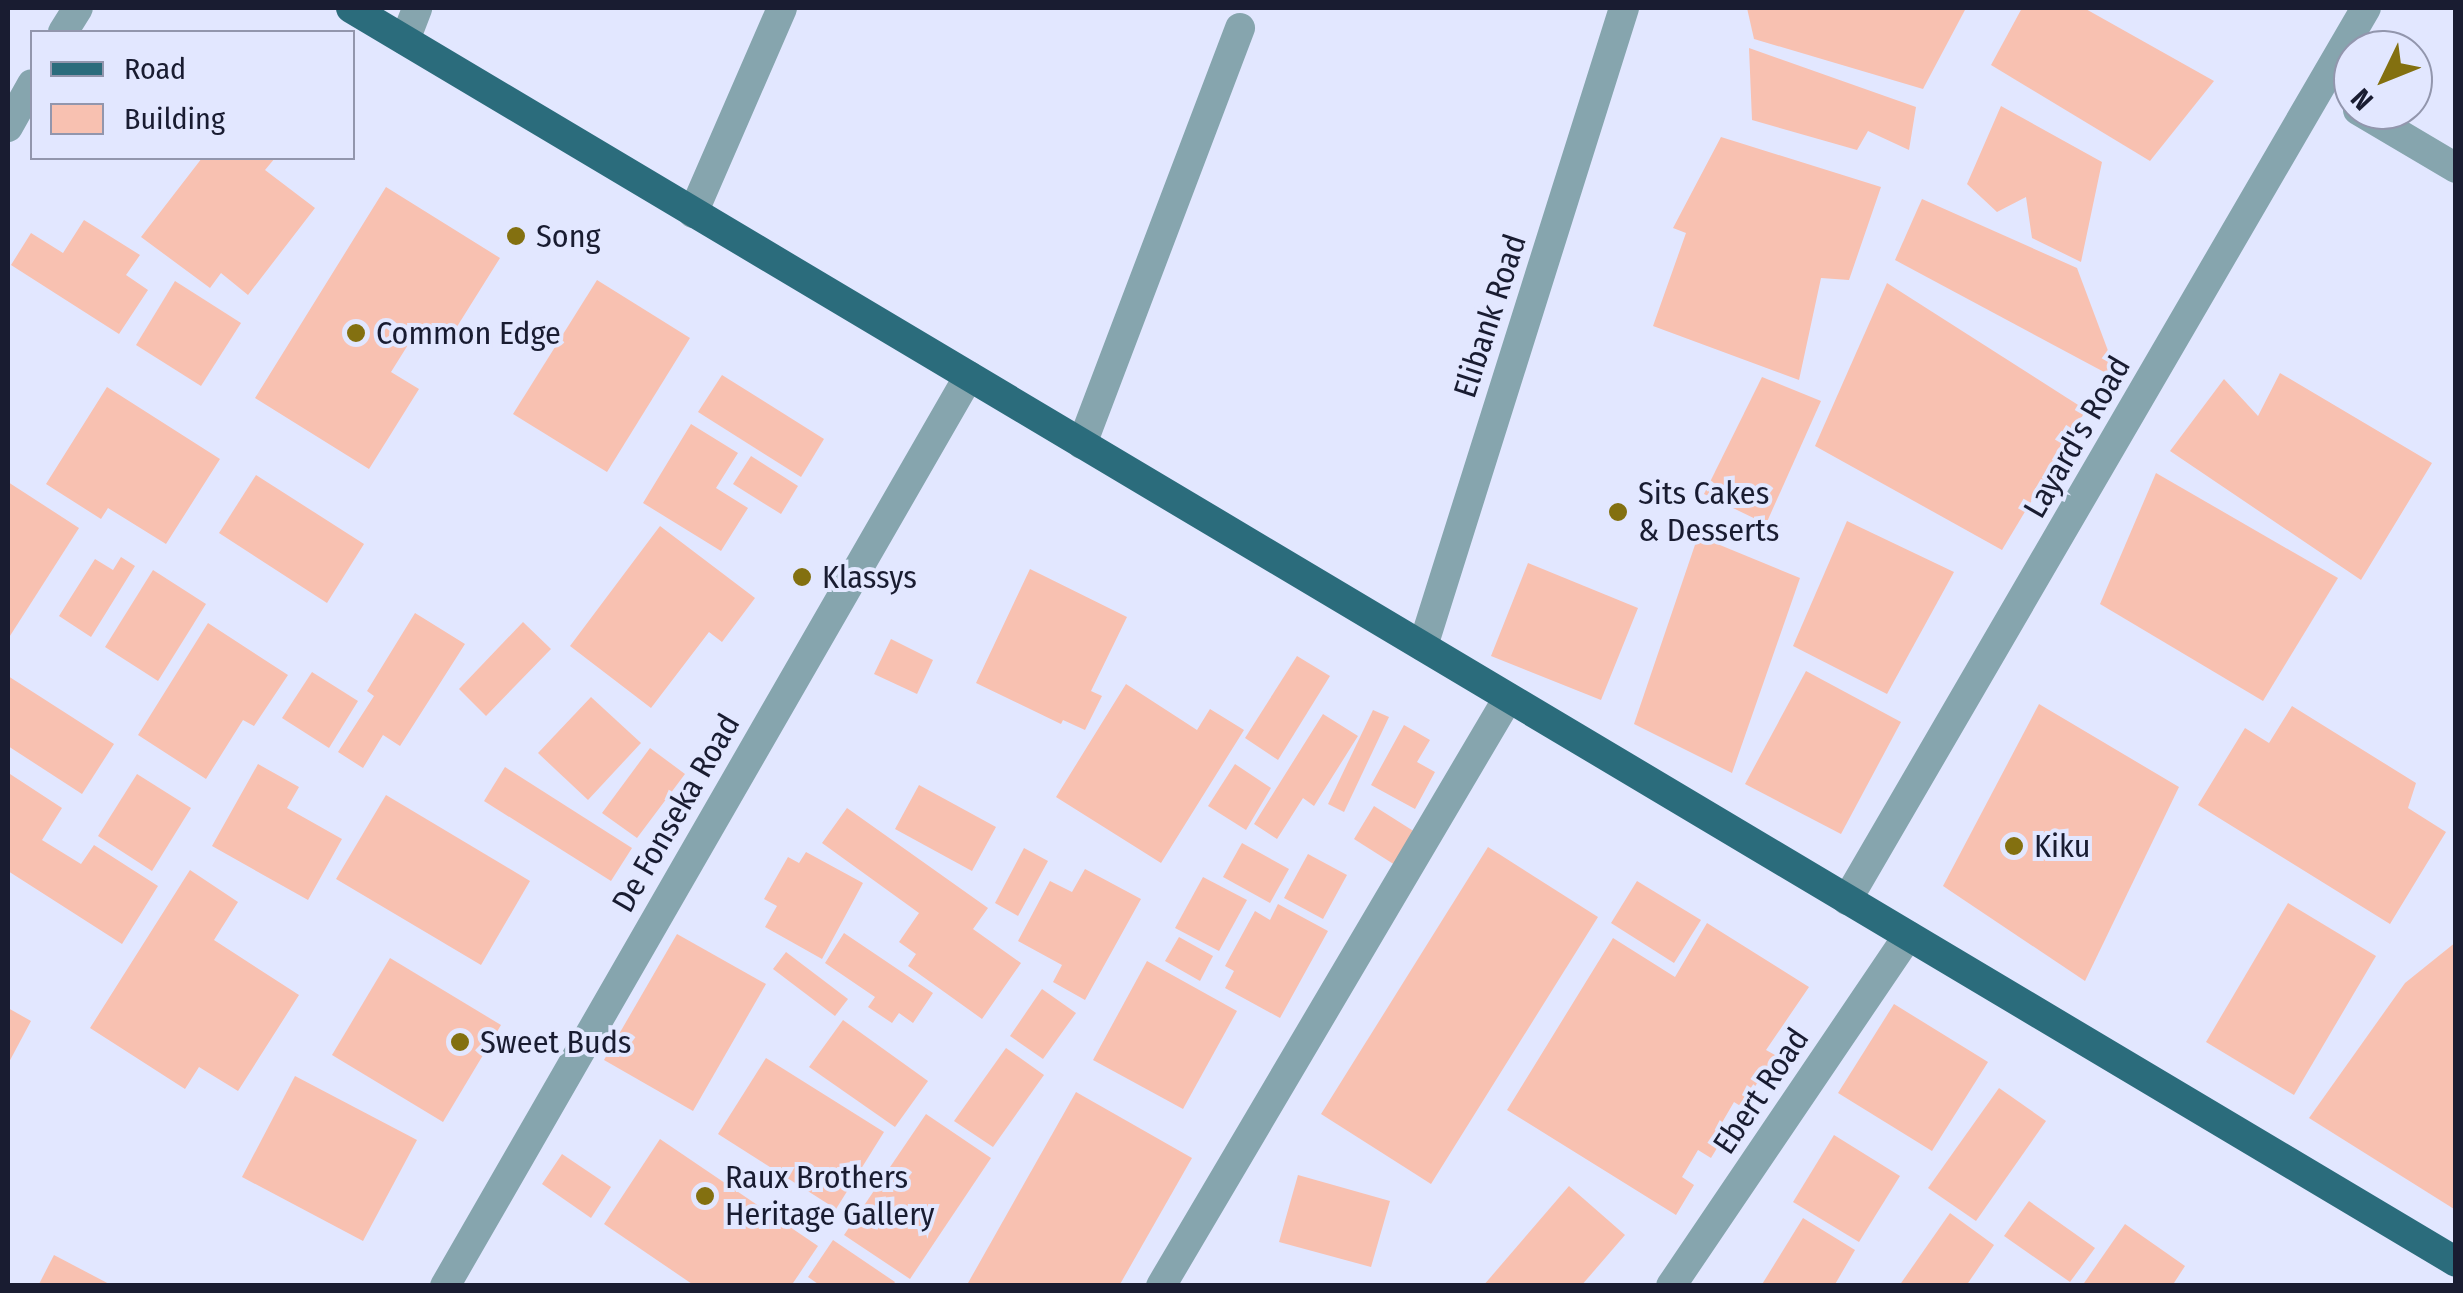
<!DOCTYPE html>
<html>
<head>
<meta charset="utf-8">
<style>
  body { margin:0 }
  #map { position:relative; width:2463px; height:1293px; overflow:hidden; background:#e2e7ff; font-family:"Fira Sans Condensed",sans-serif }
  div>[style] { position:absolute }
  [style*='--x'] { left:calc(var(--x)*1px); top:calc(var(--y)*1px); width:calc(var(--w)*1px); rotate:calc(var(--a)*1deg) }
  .building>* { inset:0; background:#f8c1b1 }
  .minor>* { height:30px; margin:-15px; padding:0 15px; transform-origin:15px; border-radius:15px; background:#86a5ae }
  .major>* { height:30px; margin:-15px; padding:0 15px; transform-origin:15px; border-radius:15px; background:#2b6c7c }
  .dots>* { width:28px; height:28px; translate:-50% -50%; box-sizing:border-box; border:5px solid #e2e7ff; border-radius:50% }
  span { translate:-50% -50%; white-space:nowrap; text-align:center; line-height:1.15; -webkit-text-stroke:8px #e2e7ff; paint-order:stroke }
  .poi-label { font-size:32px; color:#191c31 }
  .left { translate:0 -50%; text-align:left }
  .street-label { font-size:32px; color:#191c31 }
  .frame { position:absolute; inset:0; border:10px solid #191c31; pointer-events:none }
  .legend { position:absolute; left:30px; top:30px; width:325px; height:130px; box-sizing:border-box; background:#e2e7ff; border:2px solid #9296ad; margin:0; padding:12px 18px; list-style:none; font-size:30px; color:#191c31 }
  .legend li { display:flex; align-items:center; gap:20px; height:50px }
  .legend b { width:50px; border:2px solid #9296ad }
  .north { position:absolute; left:2333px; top:30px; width:100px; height:100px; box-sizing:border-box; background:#e2e7ff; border:2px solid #9296ad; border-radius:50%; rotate:227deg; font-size:28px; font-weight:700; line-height:40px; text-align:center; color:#191c31 }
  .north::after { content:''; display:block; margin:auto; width:35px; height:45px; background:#837010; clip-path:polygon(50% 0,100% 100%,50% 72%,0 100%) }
</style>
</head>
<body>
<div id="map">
  <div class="building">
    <i style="clip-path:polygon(1747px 8px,1966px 8px,1923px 89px,1754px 39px)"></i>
    <i style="clip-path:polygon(2022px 8px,2084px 8px,2214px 81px,2150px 161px,1991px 65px)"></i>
    <i style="clip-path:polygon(1749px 48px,1916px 107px,1909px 150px,1868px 131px,1857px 150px,1752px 120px)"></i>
    <i style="clip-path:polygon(2001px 106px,2102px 162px,2081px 262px,2032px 238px,2026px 197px,1997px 212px,1967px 184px)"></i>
    <i style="clip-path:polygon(1721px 137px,1881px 187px,1849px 280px,1821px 278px,1799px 380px,1653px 326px,1686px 233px,1673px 228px)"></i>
    <i style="clip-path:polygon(202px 158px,275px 158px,265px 170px,315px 208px,248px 295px,221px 273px,210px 288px,141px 237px)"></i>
    <i style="clip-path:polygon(386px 187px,500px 258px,448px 341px,421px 324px,391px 372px,419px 389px,369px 469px,255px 398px)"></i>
    <i style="clip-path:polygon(1922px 199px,2077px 268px,2119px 380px,1895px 260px)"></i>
    <i style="clip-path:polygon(84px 220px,140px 255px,126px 275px,148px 290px,119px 334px,11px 265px,31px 233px,63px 253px)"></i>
    <i style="clip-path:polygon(597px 280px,690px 338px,607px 472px,513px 414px)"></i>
    <i style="clip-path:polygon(175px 281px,241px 323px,201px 386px,136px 345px)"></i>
    <i style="clip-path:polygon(1887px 283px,2086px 410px,2002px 550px,1815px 446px)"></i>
    <i style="clip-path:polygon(2280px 373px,2432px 463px,2361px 580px,2170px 451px,2224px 379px,2258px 416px)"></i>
    <i style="clip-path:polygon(722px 375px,824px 439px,801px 477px,698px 412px)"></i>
    <i style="clip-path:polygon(1762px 377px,1821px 401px,1766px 524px,1704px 494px)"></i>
    <i style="clip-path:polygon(107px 387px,220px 459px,166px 544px,108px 508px,101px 519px,46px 484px)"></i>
    <i style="clip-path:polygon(691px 424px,738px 453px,716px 488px,748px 508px,721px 551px,643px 503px)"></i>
    <i style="clip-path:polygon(751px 456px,798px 486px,781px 514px,733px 484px)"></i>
    <i style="clip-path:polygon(2156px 473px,2338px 578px,2263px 701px,2100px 604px)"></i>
    <i style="clip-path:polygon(256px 475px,364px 544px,327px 603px,219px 533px)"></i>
    <i style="clip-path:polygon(8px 482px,79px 528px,8px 639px)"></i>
    <i style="clip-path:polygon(1847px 521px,1954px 572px,1887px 694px,1793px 646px)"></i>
    <i style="clip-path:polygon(660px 526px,755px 598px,722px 642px,709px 632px,651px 708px,570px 646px)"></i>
    <i style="clip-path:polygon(1698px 536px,1800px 578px,1732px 773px,1634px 724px)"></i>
    <i style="clip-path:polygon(121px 557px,135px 566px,91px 637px,59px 616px,95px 559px,113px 570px)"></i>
    <i style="clip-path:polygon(1528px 563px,1638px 608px,1601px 700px,1491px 656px)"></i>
    <i style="clip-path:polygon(1030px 569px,1127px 617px,1091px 691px,1102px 696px,1085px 730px,1063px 720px,1061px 724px,976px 683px)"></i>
    <i style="clip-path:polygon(153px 570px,206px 604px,158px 681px,105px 647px)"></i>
    <i style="clip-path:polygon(415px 613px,465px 644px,400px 746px,383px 735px,363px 768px,338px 752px,374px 696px,367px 691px)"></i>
    <i style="clip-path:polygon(523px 622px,551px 649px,486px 716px,459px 689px)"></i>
    <i style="clip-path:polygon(208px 623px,288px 675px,254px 726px,243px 720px,206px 779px,138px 735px)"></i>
    <i style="clip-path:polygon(891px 639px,933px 660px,917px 694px,874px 674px)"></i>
    <i style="clip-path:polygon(1297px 656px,1330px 676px,1278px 760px,1245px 738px)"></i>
    <i style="clip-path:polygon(1806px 671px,1901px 722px,1841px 834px,1745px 784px)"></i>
    <i style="clip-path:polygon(312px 672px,358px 701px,329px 748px,282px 718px)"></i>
    <i style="clip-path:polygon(8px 676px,114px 744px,82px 794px,8px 746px)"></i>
    <i style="clip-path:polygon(1126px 684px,1197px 730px,1210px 709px,1244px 730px,1161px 863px,1056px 797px)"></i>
    <i style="clip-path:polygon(591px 697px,641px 743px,588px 800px,538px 753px)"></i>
    <i style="clip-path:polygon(2039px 704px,2179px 787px,2085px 981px,1943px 886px)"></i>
    <i style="clip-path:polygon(2292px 706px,2416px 783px,2408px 808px,2446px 832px,2390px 924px,2198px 805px,2245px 728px,2269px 743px)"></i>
    <i style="clip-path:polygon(1373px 710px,1389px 717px,1344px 812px,1328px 804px)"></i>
    <i style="clip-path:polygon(1323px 714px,1358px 736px,1314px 806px,1303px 798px,1277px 839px,1254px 824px)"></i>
    <i style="clip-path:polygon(1404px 725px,1430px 740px,1417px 762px,1435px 772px,1415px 809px,1371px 785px)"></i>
    <i style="clip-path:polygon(650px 748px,685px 774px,637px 838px,602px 813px)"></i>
    <i style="clip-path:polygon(258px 764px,299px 787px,287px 808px,342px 839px,308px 900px,212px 846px)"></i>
    <i style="clip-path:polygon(1235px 764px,1271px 788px,1246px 830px,1208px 806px)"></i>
    <i style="clip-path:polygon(505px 767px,632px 848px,611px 881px,484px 801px)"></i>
    <i style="clip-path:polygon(10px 774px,62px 808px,42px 840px,81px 864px,94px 845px,158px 886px,122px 944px,8px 871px)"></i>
    <i style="clip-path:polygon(137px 774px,191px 808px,152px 871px,98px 836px)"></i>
    <i style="clip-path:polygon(919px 785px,996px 827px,972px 871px,895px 829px)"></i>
    <i style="clip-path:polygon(386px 795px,530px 881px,481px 965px,336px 879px)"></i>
    <i style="clip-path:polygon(1374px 806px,1415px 832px,1395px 865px,1354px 839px)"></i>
    <i style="clip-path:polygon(847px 808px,988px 908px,973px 929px,1021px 963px,982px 1019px,908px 966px,916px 954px,899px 942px,919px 913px,822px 843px)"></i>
    <i style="clip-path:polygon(1242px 843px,1289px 869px,1270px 903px,1223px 877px)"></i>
    <i style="clip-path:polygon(1488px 847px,1598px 917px,1431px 1184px,1321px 1114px)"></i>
    <i style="clip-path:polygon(1024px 848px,1048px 861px,1018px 916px,995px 903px)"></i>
    <i style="clip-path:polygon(806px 852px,863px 883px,822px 959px,765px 927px,777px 906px,764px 899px,788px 857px,799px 863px)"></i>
    <i style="clip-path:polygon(1308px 854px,1347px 875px,1323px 919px,1284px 898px)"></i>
    <i style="clip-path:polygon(1085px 869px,1141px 899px,1085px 1000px,1053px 982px,1062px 965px,1018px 941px,1050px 881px,1072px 892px)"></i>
    <i style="clip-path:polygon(190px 870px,238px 902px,214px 940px,299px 995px,238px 1091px,199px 1067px,185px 1089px,90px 1028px)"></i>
    <i style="clip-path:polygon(1203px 877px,1247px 900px,1219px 951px,1175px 928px)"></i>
    <i style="clip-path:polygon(1637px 881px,1701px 920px,1674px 963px,1611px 923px)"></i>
    <i style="clip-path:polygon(2288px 903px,2376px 956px,2294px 1095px,2206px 1042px)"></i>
    <i style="clip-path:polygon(1278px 904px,1328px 931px,1280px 1018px,1225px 988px,1234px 971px,1225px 966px,1255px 911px,1270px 920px)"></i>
    <i style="clip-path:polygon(1707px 923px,1809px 987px,1766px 1050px,1775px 1055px,1742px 1107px,1734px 1102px,1720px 1126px,1728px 1130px,1711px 1158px,1698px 1150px,1682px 1177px,1694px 1185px,1676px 1215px,1507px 1110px,1613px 938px,1675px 977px)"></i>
    <i style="clip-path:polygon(844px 933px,933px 993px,913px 1023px,899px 1013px,892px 1023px,868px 1007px,875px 997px,825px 963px)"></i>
    <i style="clip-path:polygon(677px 934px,766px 984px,693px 1111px,604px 1060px)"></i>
    <i style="clip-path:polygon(1179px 937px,1213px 956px,1200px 981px,1165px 961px)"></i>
    <i style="clip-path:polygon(2456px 942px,2456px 1206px,2454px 1209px,2309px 1118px,2405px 983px)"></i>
    <i style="clip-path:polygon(786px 952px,848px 999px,835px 1016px,773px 969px)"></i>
    <i style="clip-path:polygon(390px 958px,501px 1025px,443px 1122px,332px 1055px)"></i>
    <i style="clip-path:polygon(1147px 961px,1237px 1011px,1183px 1109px,1093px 1060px)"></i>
    <i style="clip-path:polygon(1042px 989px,1076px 1013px,1043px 1059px,1010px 1036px)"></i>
    <i style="clip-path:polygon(1894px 1004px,1988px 1062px,1932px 1151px,1838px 1093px)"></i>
    <i style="clip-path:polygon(8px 1008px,31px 1021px,8px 1064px)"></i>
    <i style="clip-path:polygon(843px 1020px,928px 1081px,895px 1127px,809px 1067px)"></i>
    <i style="clip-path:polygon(1006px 1048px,1044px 1075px,993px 1147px,954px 1121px)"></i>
    <i style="clip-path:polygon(766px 1058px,884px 1132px,836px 1209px,718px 1134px)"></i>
    <i style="clip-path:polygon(295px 1076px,417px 1140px,363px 1241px,242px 1177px)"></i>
    <i style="clip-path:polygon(1999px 1088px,2046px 1121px,1976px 1221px,1928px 1188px)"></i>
    <i style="clip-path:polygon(1076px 1092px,1192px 1158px,1119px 1286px,972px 1286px,968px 1283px)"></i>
    <i style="clip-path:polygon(926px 1114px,991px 1158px,910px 1279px,844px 1235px)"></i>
    <i style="clip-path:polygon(1834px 1135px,1900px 1176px,1859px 1242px,1793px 1202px)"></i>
    <i style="clip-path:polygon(660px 1139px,818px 1246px,791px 1286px,695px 1286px,604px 1224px)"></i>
    <i style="clip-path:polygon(562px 1154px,611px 1187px,591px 1218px,542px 1184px)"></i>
    <i style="clip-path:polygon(1298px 1175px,1390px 1201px,1371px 1267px,1279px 1242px)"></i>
    <i style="clip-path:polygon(1569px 1186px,1625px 1235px,1581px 1286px,1483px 1286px)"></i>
    <i style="clip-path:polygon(2029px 1201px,2095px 1248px,2070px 1282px,2004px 1236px)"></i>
    <i style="clip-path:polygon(1950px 1213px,1994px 1245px,1966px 1286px,1899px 1286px)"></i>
    <i style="clip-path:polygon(1803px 1218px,1855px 1250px,1834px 1286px,1761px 1286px)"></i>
    <i style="clip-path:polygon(2125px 1224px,2185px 1266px,2172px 1286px,2082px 1286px)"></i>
    <i style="clip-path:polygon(833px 1240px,895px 1282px,892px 1286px,821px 1286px,808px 1277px)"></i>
    <i style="clip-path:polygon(54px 1255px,113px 1286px,38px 1286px)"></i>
  </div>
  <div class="minor">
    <i style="--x:63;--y:32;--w:28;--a:-58"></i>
    <i style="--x:405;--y:40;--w:34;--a:-69"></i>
    <i style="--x:2358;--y:110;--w:114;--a:30.6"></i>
    <i style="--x:8;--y:127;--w:49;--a:-60.8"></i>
    <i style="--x:693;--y:213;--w:223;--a:-66.5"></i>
    <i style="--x:1082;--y:444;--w:445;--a:-69.2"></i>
    <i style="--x:1423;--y:646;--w:669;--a:-72.51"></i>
    <i style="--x:1847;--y:900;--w:1032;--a:-59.81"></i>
    <i style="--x:445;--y:1286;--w:1050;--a:-60.07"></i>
    <i style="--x:1161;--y:1286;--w:683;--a:-59.45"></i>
    <i style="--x:1671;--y:1286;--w:423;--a:-55.9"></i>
  </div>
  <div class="major">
    <i style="--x:351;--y:8;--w:2450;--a:30.78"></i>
  </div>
  <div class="dots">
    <i style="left:516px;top:236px;background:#837010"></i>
    <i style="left:356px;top:333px;background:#837010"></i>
    <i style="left:1618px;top:512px;background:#837010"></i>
    <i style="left:802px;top:577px;background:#837010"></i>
    <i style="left:2014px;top:846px;background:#837010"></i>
    <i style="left:460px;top:1042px;background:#837010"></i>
    <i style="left:705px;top:1196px;background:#837010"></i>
  </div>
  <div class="poi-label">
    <span class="left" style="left:536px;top:236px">Song</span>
    <span class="left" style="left:376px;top:333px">Common Edge</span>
    <span class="left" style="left:1638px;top:512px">Sits Cakes<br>&amp; Desserts</span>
    <span class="left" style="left:822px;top:577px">Klassys</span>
    <span class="left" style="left:2034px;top:846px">Kiku</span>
    <span class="left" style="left:480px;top:1042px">Sweet Buds</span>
    <span class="left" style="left:725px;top:1196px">Raux Brothers<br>Heritage Gallery</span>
  </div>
  <div class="street-label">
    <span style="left:1490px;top:316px;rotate:-72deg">Elibank Road</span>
    <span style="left:2077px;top:437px;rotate:-60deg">Layard's Road</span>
    <span style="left:676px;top:813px;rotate:-60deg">De Fonseka Road</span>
    <span style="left:1761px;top:1091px;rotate:-56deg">Ebert Road</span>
  </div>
  <div class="frame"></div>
  <ul class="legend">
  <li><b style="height:12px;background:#2b6c7c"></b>Road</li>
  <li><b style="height:28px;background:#f8c1b1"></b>Building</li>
  </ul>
  <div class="north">N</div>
</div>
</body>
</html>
